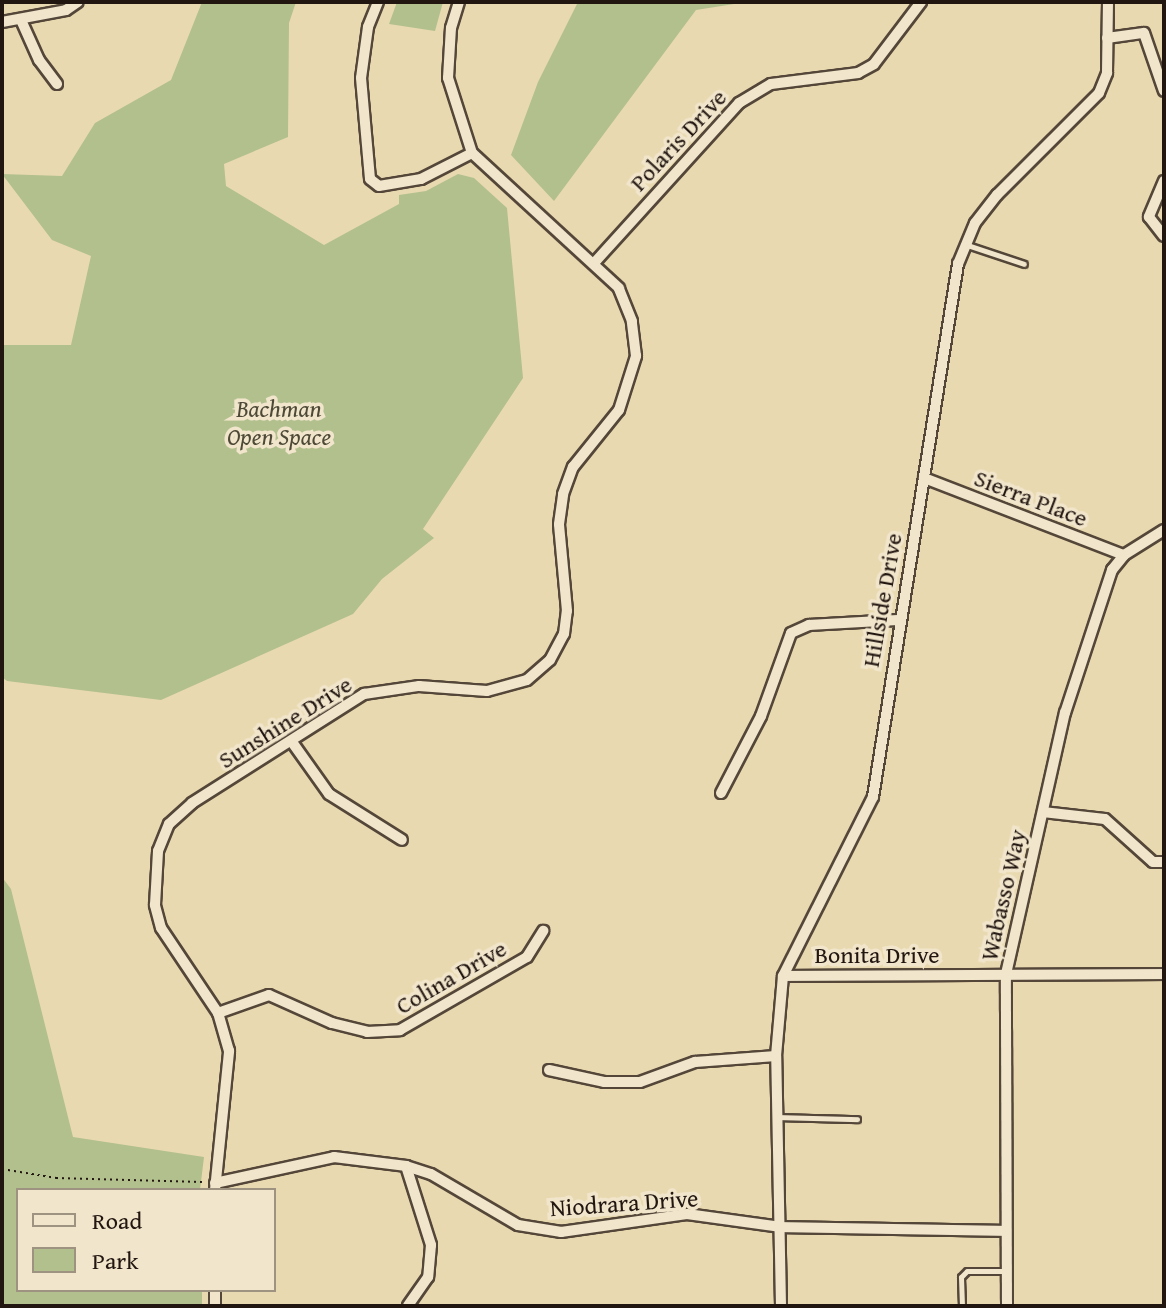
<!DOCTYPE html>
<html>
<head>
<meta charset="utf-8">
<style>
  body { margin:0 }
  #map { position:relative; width:1166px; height:1308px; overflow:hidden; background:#e9d9b0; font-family:"Gentium Book Plus",serif }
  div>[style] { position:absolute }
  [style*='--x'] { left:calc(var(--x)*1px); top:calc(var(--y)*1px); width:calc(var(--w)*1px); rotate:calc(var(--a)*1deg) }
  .green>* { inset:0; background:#b2c08e }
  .path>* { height:2px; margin-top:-1px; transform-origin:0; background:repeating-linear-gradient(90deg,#221611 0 2px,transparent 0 6px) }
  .roads { filter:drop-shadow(2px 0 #544739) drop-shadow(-2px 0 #544739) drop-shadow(0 2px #544739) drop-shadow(0 -2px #544739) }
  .lane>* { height:5px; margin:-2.5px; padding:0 2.5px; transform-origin:2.5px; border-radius:2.5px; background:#f1e6cc }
  .street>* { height:10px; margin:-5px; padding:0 5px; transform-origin:5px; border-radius:5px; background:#f1e6cc }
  span { translate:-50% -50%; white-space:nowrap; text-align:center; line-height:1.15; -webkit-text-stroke:7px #f1e6cc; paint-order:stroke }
  .street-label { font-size:24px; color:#221611 }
  .park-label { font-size:24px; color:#4d4936; font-style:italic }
  .frame { position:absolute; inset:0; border:4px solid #221611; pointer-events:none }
  .legend { position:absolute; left:16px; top:1188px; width:260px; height:104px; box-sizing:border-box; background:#f1e6cc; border:2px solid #9e9381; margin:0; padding:10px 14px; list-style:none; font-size:24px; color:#221611 }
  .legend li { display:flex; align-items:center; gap:16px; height:40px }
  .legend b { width:40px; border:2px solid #9e9381 }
</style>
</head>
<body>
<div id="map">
  <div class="green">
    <i style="clip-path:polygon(202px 2px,296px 2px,289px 23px,288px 137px,224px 164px,226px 186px,324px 245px,399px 204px,399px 195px,426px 191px,458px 174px,474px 178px,507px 208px,523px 378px,423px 529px,434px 538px,382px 579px,353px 614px,161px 700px,7px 681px,2px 677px,2px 345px,71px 345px,91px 256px,52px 240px,2px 174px,62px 176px,95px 123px,171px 80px)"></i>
    <i style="clip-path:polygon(397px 2px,443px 2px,435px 31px,389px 24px)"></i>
    <i style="clip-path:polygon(578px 2px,747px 2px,696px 10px,554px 201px,511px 155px,538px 82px)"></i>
    <i style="clip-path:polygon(2px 877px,11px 889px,73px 1137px,204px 1157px,200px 1190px,18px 1190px,18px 1290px,202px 1290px,202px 1306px,2px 1306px)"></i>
  </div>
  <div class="path">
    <i style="--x:2;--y:1169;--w:55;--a:9.5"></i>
    <i style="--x:56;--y:1178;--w:146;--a:1.6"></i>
  </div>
  <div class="roads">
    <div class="lane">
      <i style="--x:964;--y:244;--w:63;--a:18.4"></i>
      <i style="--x:778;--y:1117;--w:79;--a:1.5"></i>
      <i style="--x:962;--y:1306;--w:29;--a:-92"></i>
      <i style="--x:961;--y:1277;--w:8;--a:-45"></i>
      <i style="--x:967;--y:1271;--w:39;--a:0"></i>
    </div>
    <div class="street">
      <i style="--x:378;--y:2;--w:27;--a:112"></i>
      <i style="--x:368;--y:27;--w:51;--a:97.8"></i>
      <i style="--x:361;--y:78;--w:101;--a:84.9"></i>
      <i style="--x:370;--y:179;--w:11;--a:38"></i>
      <i style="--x:379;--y:186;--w:43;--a:-9.5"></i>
      <i style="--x:421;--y:179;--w:57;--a:-27"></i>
      <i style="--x:21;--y:20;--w:44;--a:65.8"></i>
      <i style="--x:39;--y:60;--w:30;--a:53"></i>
      <i style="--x:2;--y:22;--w:65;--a:-10.6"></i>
      <i style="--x:66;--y:10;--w:14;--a:-34"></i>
      <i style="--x:1107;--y:38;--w:37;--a:-8"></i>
      <i style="--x:1144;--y:33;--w:61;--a:71"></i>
      <i style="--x:1164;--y:181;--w:39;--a:113"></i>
      <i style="--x:1149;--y:217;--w:24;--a:52"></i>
      <i style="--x:595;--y:262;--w:215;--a:-47.8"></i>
      <i style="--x:739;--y:103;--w:37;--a:-31"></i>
      <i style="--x:771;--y:84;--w:88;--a:-7.2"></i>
      <i style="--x:858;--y:73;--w:18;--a:-29"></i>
      <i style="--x:874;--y:64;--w:78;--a:-52.8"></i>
      <i style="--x:924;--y:478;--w:214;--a:21.1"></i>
      <i style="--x:292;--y:742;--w:64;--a:54.6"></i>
      <i style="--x:329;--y:794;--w:86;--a:32.2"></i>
      <i style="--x:721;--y:793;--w:87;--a:-62.5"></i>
      <i style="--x:761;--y:716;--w:88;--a:-70.1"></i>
      <i style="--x:791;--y:633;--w:20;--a:-24"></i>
      <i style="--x:809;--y:625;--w:88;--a:-3.3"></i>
      <i style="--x:1043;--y:812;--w:62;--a:6.4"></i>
      <i style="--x:1105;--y:819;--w:64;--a:41.9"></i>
      <i style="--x:1153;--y:862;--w:11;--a:0"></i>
      <i style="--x:783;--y:976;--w:381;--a:-0.3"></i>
      <i style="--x:218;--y:1013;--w:54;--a:-19.4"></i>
      <i style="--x:269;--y:995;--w:69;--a:24"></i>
      <i style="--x:332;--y:1023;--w:36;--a:14"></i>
      <i style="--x:367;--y:1032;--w:33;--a:-3"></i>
      <i style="--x:400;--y:1030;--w:146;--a:-29.9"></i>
      <i style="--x:527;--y:957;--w:31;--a:-58"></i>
      <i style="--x:549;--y:1070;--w:56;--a:12.3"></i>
      <i style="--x:604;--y:1082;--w:36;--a:0"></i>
      <i style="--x:640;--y:1082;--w:59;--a:-20"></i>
      <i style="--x:695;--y:1062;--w:81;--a:-4.2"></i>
      <i style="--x:406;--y:1166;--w:83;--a:72.4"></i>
      <i style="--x:431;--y:1245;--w:32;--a:95"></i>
      <i style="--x:428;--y:1277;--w:35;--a:125"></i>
      <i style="--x:215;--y:1183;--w:122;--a:-12.3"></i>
      <i style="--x:334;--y:1157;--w:73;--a:7.1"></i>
      <i style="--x:406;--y:1166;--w:26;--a:18"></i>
      <i style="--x:431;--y:1174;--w:101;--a:30.4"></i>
      <i style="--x:518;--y:1225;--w:44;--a:9.2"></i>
      <i style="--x:561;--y:1232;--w:127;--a:-8.1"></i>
      <i style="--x:687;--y:1214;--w:95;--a:7.9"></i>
      <i style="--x:781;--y:1227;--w:225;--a:1"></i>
      <i style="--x:215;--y:1190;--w:140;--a:-84.2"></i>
      <i style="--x:229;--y:1051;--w:40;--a:-106"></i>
      <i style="--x:218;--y:1013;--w:102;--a:-123.8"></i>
      <i style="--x:161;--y:928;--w:24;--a:-105"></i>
      <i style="--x:155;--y:905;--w:54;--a:-86.8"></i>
      <i style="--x:158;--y:851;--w:29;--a:-68"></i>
      <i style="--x:169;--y:824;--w:31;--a:-42"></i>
      <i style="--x:192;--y:803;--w:204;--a:-32.4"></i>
      <i style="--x:364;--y:694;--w:56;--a:-8.3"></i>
      <i style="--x:419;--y:686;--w:68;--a:4.2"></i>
      <i style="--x:487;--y:691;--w:41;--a:-15.4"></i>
      <i style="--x:527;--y:680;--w:30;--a:-41"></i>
      <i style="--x:550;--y:660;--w:30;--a:-62"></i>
      <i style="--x:564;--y:634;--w:23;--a:-83"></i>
      <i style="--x:567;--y:611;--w:87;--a:-95.3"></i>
      <i style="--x:559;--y:524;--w:30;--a:-82"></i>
      <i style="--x:563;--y:494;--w:29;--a:-70"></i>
      <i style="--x:573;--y:467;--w:73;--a:-51.1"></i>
      <i style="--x:619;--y:410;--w:57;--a:-72.5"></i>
      <i style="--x:636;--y:356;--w:35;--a:-97"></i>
      <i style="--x:632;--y:321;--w:35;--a:-112"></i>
      <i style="--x:619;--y:288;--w:200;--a:-137.4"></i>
      <i style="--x:472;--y:153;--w:79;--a:-107.7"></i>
      <i style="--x:448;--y:78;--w:50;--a:-86.6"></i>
      <i style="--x:451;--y:28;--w:27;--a:-73"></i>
      <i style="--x:215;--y:1290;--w:16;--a:90"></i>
      <i style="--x:781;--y:1306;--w:250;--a:-91.1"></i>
      <i style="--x:776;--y:1056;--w:80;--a:-85"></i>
      <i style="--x:783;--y:976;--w:200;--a:-63.3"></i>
      <i style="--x:873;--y:797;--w:540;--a:-80.94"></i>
      <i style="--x:958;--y:264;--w:44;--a:-67.5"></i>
      <i style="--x:975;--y:223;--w:36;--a:-52"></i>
      <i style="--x:997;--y:195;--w:144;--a:-45"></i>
      <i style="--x:1099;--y:93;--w:22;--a:-68"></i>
      <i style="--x:1107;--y:73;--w:71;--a:-89.2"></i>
      <i style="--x:1007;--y:1306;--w:332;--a:-90.2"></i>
      <i style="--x:1006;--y:974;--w:268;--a:-77.3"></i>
      <i style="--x:1065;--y:713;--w:151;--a:-71.8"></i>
      <i style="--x:1112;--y:570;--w:19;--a:-51"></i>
      <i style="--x:1124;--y:555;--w:47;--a:-32"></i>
    </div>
  </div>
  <div class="street-label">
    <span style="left:678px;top:140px;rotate:-47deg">Polaris Drive</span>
    <span style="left:1031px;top:498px;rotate:21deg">Sierra Place</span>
    <span style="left:882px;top:600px;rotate:-80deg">Hillside Drive</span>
    <span style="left:285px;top:722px;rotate:-32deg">Sunshine Drive</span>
    <span style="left:1003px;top:895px;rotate:-77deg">Wabasso Way</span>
    <span style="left:877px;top:955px">Bonita Drive</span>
    <span style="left:451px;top:977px;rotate:-30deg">Colina Drive</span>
    <span style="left:624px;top:1203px;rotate:-4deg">Niodrara Drive</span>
  </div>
  <div class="park-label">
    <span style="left:279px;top:423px">Bachman<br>Open Space</span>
  </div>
  <div class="frame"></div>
  <ul class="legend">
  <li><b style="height:10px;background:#f1e6cc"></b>Road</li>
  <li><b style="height:22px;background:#b2c08e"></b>Park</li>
  </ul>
</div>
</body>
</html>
